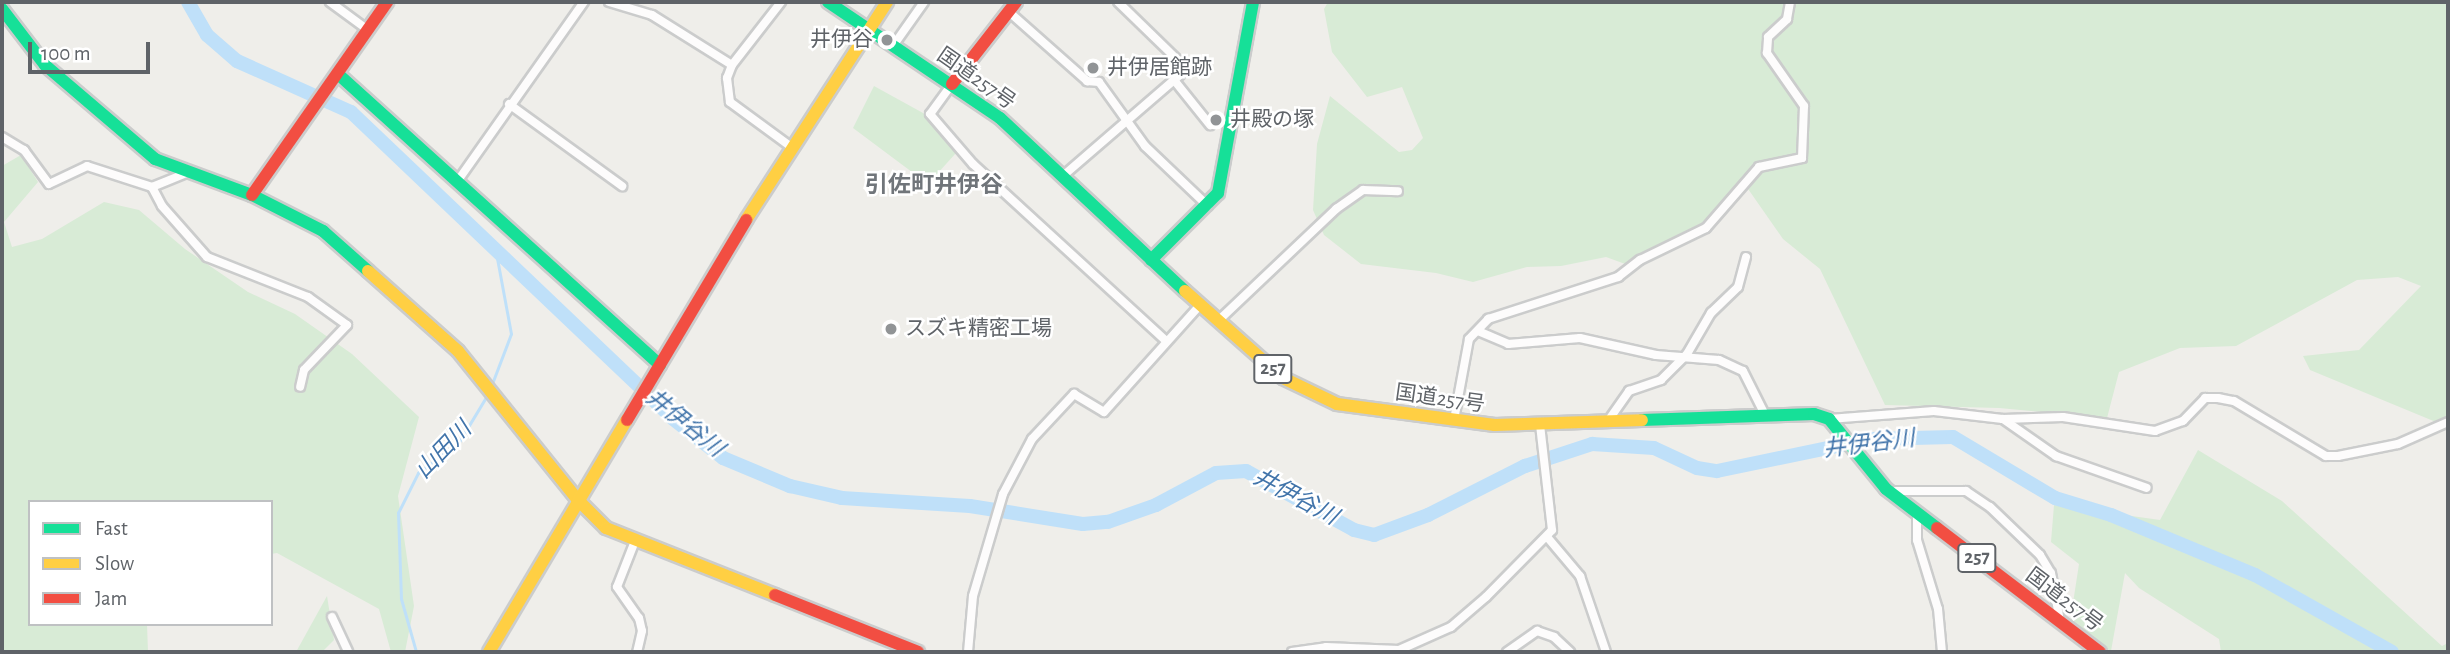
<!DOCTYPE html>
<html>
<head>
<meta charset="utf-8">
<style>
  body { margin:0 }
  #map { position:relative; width:2450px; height:654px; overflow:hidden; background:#efeeea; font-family:"Alegreya Sans","Noto Sans JP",sans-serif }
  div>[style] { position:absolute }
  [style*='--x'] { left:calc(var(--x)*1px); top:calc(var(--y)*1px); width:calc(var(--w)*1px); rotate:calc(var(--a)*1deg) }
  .green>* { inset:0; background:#d8ebd6 }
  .stream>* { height:2.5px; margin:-1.25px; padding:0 1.25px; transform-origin:1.25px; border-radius:1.25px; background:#bfe0f9 }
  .river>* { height:14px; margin:-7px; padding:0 7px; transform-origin:7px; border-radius:7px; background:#bfe0f9 }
  .roads { filter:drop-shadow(2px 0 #cbcccc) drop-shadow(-2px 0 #cbcccc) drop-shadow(0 2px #cbcccc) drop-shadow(0 -2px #cbcccc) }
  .street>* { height:8px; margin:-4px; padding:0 4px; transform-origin:4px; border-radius:4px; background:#fdfcfc }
  .fast>* { height:12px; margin:-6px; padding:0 6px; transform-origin:6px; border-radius:6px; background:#16e098 }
  .slow>* { height:12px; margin:-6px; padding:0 6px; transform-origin:6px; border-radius:6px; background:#ffcf43 }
  .jam>* { height:12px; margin:-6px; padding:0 6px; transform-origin:6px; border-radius:6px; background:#f24e42 }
  .dots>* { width:19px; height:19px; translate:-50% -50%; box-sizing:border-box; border:4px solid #fff; border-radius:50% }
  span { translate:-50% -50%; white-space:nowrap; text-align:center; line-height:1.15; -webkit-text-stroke:5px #fff; paint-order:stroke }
  .shield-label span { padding:2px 5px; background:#fff; border:2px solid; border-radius:5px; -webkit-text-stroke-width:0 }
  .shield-label { font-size:19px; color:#5f6368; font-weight:700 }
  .poi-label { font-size:21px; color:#5f6368 }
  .right { translate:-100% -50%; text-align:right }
  .left { translate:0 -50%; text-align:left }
  .street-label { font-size:21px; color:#5f6368 }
  .neighbourhood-label { font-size:23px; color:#70757a; font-weight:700 }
  .water-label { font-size:23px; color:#4174aa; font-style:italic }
  .frame { position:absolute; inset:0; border:4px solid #5f6368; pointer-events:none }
  .legend { position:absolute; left:28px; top:500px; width:245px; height:126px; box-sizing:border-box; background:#fff; border:2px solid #bfc1c3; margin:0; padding:9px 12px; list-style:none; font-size:21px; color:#5f6368 }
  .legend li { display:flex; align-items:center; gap:14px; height:35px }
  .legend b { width:35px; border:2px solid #bfc1c3 }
  .scale { position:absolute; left:28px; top:42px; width:122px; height:32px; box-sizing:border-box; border:4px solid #5f6368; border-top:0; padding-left:9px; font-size:21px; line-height:24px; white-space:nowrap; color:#5f6368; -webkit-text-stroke:5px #fff; paint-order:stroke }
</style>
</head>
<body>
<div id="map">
  <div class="green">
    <i style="clip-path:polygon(1328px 2px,2448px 2px,2448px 427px,2310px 370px,2303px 356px,2359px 350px,2421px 286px,2398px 277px,2357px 280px,2236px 346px,2180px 348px,2119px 372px,2107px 418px,1999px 408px,1885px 405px,1820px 269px,1783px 239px,1746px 186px,1711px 221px,1628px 265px,1606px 257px,1561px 266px,1527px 267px,1473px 282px,1436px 273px,1361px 264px,1324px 235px,1313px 210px,1317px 144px,1330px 96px,1399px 152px,1412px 150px,1423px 138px,1402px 87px,1367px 97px,1332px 52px,1324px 9px)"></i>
    <i style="clip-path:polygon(874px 86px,923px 113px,956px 153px,928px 184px,853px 128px)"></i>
    <i style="clip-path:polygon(21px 155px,38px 182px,4px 222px,12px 247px,42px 239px,104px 202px,139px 210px,185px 249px,248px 292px,295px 314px,352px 354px,419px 417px,398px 496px,414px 606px,405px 652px,391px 652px,379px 609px,277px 553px,271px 554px,271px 502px,30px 502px,30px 624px,147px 624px,148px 652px,2px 652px,2px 166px)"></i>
    <i style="clip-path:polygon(2198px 450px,2282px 501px,2442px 646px,2448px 643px,2448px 652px,2221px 652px,2219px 639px,2139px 588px,2125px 573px,2111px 651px,2069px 629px,2079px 564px,2051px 542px,2054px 505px,2160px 520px)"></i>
    <i style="clip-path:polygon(327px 596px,334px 640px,322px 652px,296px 652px)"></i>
  </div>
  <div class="stream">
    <i style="--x:492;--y:384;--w:53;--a:-69.2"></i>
    <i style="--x:511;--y:334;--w:82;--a:-100.5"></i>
    <i style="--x:416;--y:652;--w:55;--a:-105.8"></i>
    <i style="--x:401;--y:599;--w:86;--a:-92"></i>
    <i style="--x:398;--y:513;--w:45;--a:-63.4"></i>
    <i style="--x:418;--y:473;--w:51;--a:-37.1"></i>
    <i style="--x:459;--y:442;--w:56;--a:-58.9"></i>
  </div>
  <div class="river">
    <i style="--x:188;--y:2;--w:38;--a:60"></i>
    <i style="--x:207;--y:35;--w:40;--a:41"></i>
    <i style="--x:237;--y:61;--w:125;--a:24.1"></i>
    <i style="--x:351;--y:112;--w:443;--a:43.6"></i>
    <i style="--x:672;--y:418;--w:65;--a:38.1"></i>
    <i style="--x:723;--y:458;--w:73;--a:22.7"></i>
    <i style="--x:790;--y:486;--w:53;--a:13"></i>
    <i style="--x:842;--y:498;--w:128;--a:3.6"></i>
    <i style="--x:970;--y:506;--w:114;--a:9.1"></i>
    <i style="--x:1083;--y:524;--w:25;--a:-5"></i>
    <i style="--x:1108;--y:522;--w:51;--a:-19.5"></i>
    <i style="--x:1156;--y:505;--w:68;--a:-28.1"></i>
    <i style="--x:1216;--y:473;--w:30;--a:-4"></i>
    <i style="--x:1246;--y:471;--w:123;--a:28.6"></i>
    <i style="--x:1354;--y:530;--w:21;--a:14"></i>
    <i style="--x:1374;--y:535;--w:58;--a:-20.3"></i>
    <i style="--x:1428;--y:515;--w:109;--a:-26.8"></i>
    <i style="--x:1525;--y:466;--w:71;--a:-18.2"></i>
    <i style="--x:1592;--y:444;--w:62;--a:3.7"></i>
    <i style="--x:1654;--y:448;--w:47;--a:24.9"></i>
    <i style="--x:1697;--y:468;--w:20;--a:9"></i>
    <i style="--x:1717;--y:471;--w:158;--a:-11.7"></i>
    <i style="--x:1872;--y:439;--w:81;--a:-1.4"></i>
    <i style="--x:1953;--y:437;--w:119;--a:30.9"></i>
    <i style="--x:2055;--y:498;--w:59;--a:16.9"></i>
    <i style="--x:2111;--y:515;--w:156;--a:22.6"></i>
    <i style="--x:2255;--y:575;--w:157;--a:29.3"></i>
  </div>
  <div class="roads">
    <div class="street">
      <i style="--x:330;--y:2;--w:47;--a:36.4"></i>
      <i style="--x:609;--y:2;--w:45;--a:16.8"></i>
      <i style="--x:652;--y:15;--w:94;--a:32"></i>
      <i style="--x:732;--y:65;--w:14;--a:111"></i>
      <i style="--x:727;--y:78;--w:24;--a:83"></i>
      <i style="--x:730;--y:102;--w:74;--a:36.3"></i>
      <i style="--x:1008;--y:11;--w:106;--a:41.5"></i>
      <i style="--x:1087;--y:81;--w:12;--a:5"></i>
      <i style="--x:1099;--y:82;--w:79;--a:54.3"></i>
      <i style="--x:1145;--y:146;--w:87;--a:43.6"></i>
      <i style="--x:893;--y:46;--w:54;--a:-54.8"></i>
      <i style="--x:732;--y:65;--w:80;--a:-52.1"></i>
      <i style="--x:1174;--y:80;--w:58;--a:51.3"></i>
      <i style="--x:952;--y:84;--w:37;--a:126"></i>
      <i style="--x:930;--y:114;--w:66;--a:49.3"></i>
      <i style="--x:973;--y:164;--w:262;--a:42.5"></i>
      <i style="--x:509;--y:104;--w:140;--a:36"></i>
      <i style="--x:2;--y:137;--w:26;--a:31"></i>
      <i style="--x:24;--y:150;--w:42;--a:53.7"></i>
      <i style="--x:49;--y:184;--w:42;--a:-25.3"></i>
      <i style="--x:87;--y:166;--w:68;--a:17.9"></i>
      <i style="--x:152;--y:187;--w:37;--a:-22"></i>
      <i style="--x:1064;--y:175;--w:162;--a:-40.8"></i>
      <i style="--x:1187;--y:69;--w:96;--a:-135.8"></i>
      <i style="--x:459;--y:179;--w:217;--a:-54.8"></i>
      <i style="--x:152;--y:187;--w:21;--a:62"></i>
      <i style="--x:162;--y:206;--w:68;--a:48.6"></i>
      <i style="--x:207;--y:257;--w:109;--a:21.6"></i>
      <i style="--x:308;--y:297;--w:48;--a:35.7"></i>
      <i style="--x:347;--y:325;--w:62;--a:133.7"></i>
      <i style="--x:304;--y:370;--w:17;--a:103"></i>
      <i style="--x:1218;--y:321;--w:163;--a:-43.5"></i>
      <i style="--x:1336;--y:209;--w:33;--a:-35"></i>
      <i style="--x:1363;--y:190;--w:35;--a:2"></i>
      <i style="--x:1478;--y:331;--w:33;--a:23"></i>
      <i style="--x:1508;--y:344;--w:72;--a:-4.8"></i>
      <i style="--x:1580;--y:338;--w:78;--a:12.6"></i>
      <i style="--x:1656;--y:355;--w:63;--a:4.5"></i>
      <i style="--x:1719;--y:360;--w:26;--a:25"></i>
      <i style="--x:1743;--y:371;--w:49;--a:63.4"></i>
      <i style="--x:1829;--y:419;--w:105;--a:-4.4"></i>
      <i style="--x:1934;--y:411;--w:69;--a:6.6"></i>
      <i style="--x:2003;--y:419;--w:60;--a:-1.9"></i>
      <i style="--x:2063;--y:417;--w:93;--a:8.7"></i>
      <i style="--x:2155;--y:431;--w:30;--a:-20"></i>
      <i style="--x:2183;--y:421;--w:32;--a:-46"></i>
      <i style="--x:2205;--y:398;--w:13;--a:0"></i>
      <i style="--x:2218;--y:398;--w:16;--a:11"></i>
      <i style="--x:2234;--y:401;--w:107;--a:30.9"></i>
      <i style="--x:2326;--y:456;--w:12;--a:0"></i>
      <i style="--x:2338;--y:456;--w:61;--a:-11.3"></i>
      <i style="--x:2398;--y:444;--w:55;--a:-23.7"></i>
      <i style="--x:2003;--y:419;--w:65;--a:34.9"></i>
      <i style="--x:2056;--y:456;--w:96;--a:19.4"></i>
      <i style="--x:1454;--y:420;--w:82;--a:-79.5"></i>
      <i style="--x:1469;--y:339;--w:28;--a:-46"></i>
      <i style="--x:1488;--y:319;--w:137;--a:-17.9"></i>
      <i style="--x:1618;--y:277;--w:28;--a:-38"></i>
      <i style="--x:1640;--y:260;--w:73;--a:-25.9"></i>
      <i style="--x:1706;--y:228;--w:81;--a:-49"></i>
      <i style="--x:1759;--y:167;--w:44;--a:-11.8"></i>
      <i style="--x:1802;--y:158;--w:52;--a:-87.8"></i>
      <i style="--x:1804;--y:106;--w:65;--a:-124.9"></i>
      <i style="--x:1767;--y:53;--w:16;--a:-86"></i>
      <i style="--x:1768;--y:37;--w:26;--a:-43"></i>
      <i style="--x:1787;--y:19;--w:17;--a:-80"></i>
      <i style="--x:1608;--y:421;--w:37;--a:-55"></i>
      <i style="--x:1629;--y:391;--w:34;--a:-19"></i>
      <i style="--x:1661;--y:380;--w:37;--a:-45"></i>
      <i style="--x:1687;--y:354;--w:48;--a:-59.7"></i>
      <i style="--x:1711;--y:313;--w:37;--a:-44"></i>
      <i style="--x:1738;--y:287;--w:31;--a:-75"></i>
      <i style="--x:1896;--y:491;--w:70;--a:0"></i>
      <i style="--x:1966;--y:491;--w:29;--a:34"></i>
      <i style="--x:1990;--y:507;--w:69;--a:43.8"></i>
      <i style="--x:2040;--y:555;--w:21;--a:59"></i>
      <i style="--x:2051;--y:573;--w:49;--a:79.4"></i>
      <i style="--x:1917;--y:513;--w:27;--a:90"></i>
      <i style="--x:1917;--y:540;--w:72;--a:73.1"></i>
      <i style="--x:1938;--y:609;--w:43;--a:84.7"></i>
      <i style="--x:1548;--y:538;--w:50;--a:49.9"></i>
      <i style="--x:1580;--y:576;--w:80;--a:71.1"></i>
      <i style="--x:635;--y:541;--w:49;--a:111.4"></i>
      <i style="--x:617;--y:587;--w:38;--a:55"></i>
      <i style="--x:639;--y:618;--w:13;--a:77"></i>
      <i style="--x:642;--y:631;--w:22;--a:103"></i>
      <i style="--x:332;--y:617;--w:38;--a:65"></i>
      <i style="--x:968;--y:652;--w:56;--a:-84.9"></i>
      <i style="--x:973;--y:596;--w:106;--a:-73.6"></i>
      <i style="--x:1003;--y:494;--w:62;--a:-62.2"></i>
      <i style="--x:1032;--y:439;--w:62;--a:-47"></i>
      <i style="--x:1074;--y:394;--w:35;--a:31"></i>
      <i style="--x:1104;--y:412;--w:144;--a:-48.1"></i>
      <i style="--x:1292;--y:652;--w:34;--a:-8"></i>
      <i style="--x:1326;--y:647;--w:73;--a:2.4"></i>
      <i style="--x:1399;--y:650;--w:57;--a:-23.9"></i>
      <i style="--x:1451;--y:627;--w:46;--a:-40.6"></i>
      <i style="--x:1486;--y:597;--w:94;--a:-45.4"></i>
      <i style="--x:1552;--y:530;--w:106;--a:-96.5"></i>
      <i style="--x:1507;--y:652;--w:37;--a:-35"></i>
      <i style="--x:1537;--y:631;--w:18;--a:19"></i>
      <i style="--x:1554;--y:637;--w:22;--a:43"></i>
    </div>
    <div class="fast">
      <i style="--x:828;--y:2;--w:207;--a:34"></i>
      <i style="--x:1000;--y:118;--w:253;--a:43.1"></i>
      <i style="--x:2;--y:9;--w:71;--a:52.5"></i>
      <i style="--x:45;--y:65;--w:145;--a:40.5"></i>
      <i style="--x:155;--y:159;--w:103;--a:20.4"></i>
      <i style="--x:252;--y:195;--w:80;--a:26.9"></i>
      <i style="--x:323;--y:231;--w:60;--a:41.6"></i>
      <i style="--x:338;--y:74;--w:434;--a:42.1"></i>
      <i style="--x:1151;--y:260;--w:95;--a:-45"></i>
      <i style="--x:1218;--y:193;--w:194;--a:-79.6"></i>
      <i style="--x:1642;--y:420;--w:172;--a:-2"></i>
      <i style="--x:1814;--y:414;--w:16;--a:18"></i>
      <i style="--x:1829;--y:419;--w:90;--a:50.8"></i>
      <i style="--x:1886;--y:489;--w:64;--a:37.4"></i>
    </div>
    <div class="slow">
      <i style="--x:746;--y:220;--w:260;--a:-57.1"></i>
      <i style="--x:368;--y:271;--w:120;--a:41.6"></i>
      <i style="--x:458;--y:351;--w:191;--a:51.2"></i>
      <i style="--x:578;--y:500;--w:40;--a:45"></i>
      <i style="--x:606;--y:528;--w:182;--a:21.6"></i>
      <i style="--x:1185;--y:291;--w:131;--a:41.6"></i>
      <i style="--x:1283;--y:378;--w:60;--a:25.7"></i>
      <i style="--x:1337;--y:404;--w:159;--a:7.6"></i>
      <i style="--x:1495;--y:425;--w:147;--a:-1.9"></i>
      <i style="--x:489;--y:652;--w:270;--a:-59.3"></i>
    </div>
    <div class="jam">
      <i style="--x:952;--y:84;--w:104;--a:-52"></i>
      <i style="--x:252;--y:195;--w:236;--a:-55"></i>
      <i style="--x:627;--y:420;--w:233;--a:-59.2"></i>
      <i style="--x:1937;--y:528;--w:205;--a:37.3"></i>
      <i style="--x:775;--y:595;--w:154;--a:21.7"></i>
    </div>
  </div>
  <div class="dots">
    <i style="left:887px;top:40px;background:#919496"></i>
    <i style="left:1093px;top:68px;background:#919496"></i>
    <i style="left:1216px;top:120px;background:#919496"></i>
    <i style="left:891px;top:329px;background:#919496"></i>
  </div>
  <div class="shield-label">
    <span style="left:1273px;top:369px">257</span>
    <span style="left:1977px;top:558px">257</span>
  </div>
  <div class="poi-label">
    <span class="right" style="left:873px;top:40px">井伊谷</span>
    <span class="left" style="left:1107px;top:68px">井伊居館跡</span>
    <span class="left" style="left:1230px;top:120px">井殿の塚</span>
    <span class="left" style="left:905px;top:329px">スズキ精密工場</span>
  </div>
  <div class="street-label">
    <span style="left:976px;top:79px;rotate:35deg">国道257号</span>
    <span style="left:1440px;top:399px;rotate:8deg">国道257号</span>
    <span style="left:2064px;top:600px;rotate:37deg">国道257号</span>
  </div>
  <div class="neighbourhood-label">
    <span style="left:934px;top:186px">引佐町井伊谷</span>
  </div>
  <div class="water-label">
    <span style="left:684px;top:424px;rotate:39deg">井伊谷川</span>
    <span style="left:1869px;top:445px;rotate:-7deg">井伊谷川</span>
    <span style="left:444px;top:451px;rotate:-46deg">山田川</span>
    <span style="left:1295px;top:498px;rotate:28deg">井伊谷川</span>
  </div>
  <div class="frame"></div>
  <ul class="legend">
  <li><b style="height:9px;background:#16e098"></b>Fast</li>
  <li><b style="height:9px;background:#ffcf43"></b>Slow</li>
  <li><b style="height:9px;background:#f24e42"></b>Jam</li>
  </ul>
  <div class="scale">100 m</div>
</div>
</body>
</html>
